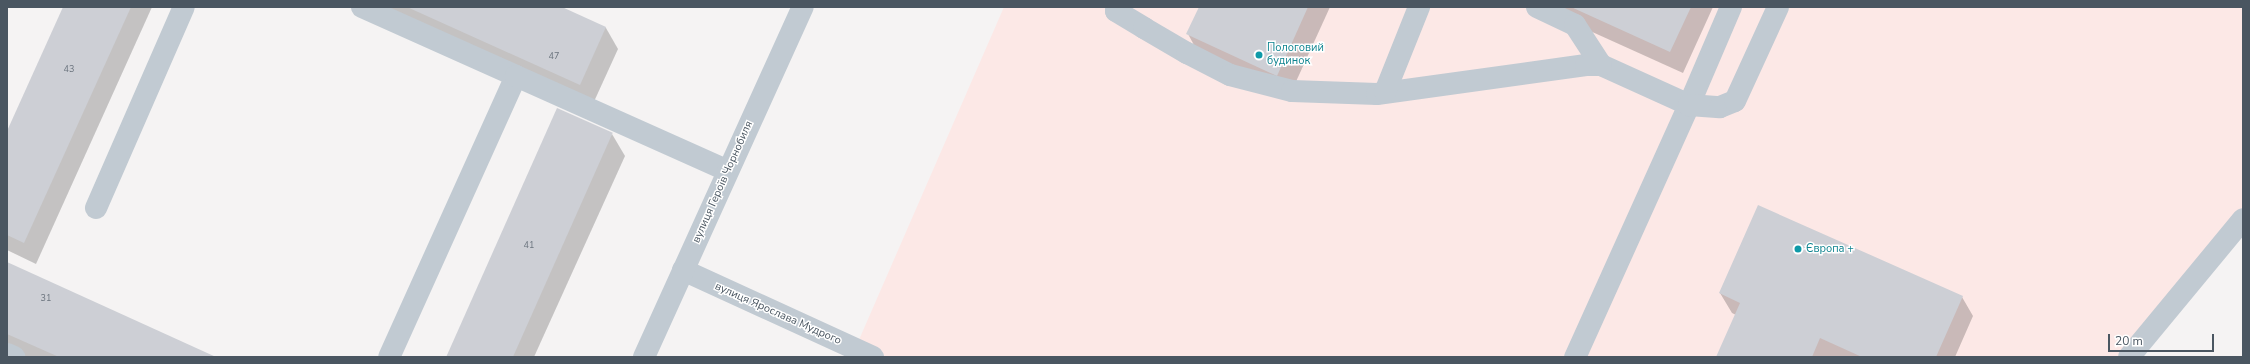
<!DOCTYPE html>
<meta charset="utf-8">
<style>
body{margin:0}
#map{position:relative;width:2250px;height:364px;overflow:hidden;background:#f5f3f3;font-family:"Nunito Sans",sans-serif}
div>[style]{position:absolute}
.medical>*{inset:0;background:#fce8e6}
.shadow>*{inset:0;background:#0003}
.building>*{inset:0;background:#cdcfd5;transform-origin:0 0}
.minor>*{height:22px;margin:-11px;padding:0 11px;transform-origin:11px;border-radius:11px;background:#c1cad2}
.dots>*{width:11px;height:11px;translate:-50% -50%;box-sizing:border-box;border:2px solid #fff;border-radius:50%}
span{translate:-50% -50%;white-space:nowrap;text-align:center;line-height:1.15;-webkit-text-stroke:3px #fff;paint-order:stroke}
.number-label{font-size:9px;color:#6b747e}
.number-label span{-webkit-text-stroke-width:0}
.culture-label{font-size:11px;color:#0d838f}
.left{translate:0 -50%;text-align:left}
.street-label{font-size:11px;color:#4a5661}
.frame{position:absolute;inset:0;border:8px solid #4a5661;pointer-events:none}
.scale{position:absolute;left:2108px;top:334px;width:106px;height:18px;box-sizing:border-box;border:2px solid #4a5661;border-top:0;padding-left:5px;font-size:12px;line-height:14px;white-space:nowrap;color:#4a5661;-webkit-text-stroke:3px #fff;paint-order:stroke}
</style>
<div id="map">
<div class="medical">
<i style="clip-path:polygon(1004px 7px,2243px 7px,2243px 219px,2129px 357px,873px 357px,855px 349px)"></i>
</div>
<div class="shadow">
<i style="clip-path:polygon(64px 7px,152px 7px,36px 264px,7px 250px,7px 134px)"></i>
<i style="clip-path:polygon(373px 7px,560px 7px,606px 28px,618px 49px,592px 106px)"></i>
<i style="clip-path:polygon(1200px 7px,1330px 7px,1289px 97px,1200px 56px,1188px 34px)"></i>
<i style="clip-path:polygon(1537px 7px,1713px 7px,1683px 73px)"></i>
<i style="clip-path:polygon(612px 134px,625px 156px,534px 357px,446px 357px)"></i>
<i style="clip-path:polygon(7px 263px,214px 357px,25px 357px,7px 349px)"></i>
<i style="clip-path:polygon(1720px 293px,1962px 297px,1973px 316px,1955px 357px,1717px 357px,1736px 315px,1732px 313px)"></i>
</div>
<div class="building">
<i style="clip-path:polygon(63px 7px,131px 7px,24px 243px,7px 235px,7px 131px)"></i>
<i style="clip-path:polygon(407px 7px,562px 7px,606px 27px,580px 85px)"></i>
<i style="clip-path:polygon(1199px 7px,1308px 7px,1277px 76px,1186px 34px)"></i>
<i style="clip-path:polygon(1571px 7px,1691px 7px,1670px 52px)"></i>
<i style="left:557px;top:108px;width:61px;height:273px;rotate:24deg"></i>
<i style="clip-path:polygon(1758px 205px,1963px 296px,1936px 357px,1862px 357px,1820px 338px,1812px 357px,1716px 357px,1740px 303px,1719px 293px)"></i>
<i style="clip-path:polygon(7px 262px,216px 357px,59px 357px,7px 334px)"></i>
</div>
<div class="minor">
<i style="left:362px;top:7px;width:169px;rotate:24.1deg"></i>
<i style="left:516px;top:76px;width:308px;rotate:114.3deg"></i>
<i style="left:1117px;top:7px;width:4px;rotate:104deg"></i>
<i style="left:1116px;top:11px;width:33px;rotate:31deg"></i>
<i style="left:1144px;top:28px;width:50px;rotate:30.2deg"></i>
<i style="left:1187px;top:53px;width:48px;rotate:27.1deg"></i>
<i style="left:1230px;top:75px;width:64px;rotate:14.5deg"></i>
<i style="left:1292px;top:91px;width:85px;rotate:2deg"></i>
<i style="left:1377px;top:94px;width:211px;rotate:-7.9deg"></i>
<i style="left:1586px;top:65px;width:15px"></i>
<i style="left:1601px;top:65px;width:97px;rotate:24.4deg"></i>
<i style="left:1689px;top:105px;width:277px;rotate:114.3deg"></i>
<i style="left:1537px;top:7px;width:42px;rotate:25.3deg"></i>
<i style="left:1575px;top:25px;width:48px;rotate:57deg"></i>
<i style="left:1731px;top:7px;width:107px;rotate:113.2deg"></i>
<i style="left:1689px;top:105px;width:31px;rotate:4deg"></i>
<i style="left:1720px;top:107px;width:16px;rotate:-22deg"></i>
<i style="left:1735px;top:101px;width:103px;rotate:-65.4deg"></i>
<i style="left:516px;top:76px;width:232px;rotate:24.1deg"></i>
<i style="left:1385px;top:92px;width:92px;rotate:-68.2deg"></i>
<i style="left:96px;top:208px;width:219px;rotate:-66.4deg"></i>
<i style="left:683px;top:270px;width:209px;rotate:24.6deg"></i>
<i style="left:7px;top:354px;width:8px;rotate:23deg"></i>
<i style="left:644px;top:357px;width:384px;rotate:-65.6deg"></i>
<i style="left:2129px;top:357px;width:179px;rotate:-50.4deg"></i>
</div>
<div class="dots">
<i style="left:1259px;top:55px;background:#0f9aa8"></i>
<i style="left:1798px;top:249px;background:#0f9aa8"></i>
</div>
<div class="number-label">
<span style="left:554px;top:56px">47</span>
<span style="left:69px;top:69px">43</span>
<span style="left:529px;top:245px">41</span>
<span style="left:46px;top:298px">31</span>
</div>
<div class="culture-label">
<span class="left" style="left:1267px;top:55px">Пологовий<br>будинок</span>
<span class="left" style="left:1806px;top:249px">Європа +</span>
</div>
<div class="street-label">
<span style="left:723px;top:182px;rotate:-66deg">вулиця Героїв Чорнобиля</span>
<span style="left:778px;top:314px;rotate:24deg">вулиця Ярослава Мудрого</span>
</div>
<div class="frame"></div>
<div class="scale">20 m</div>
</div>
